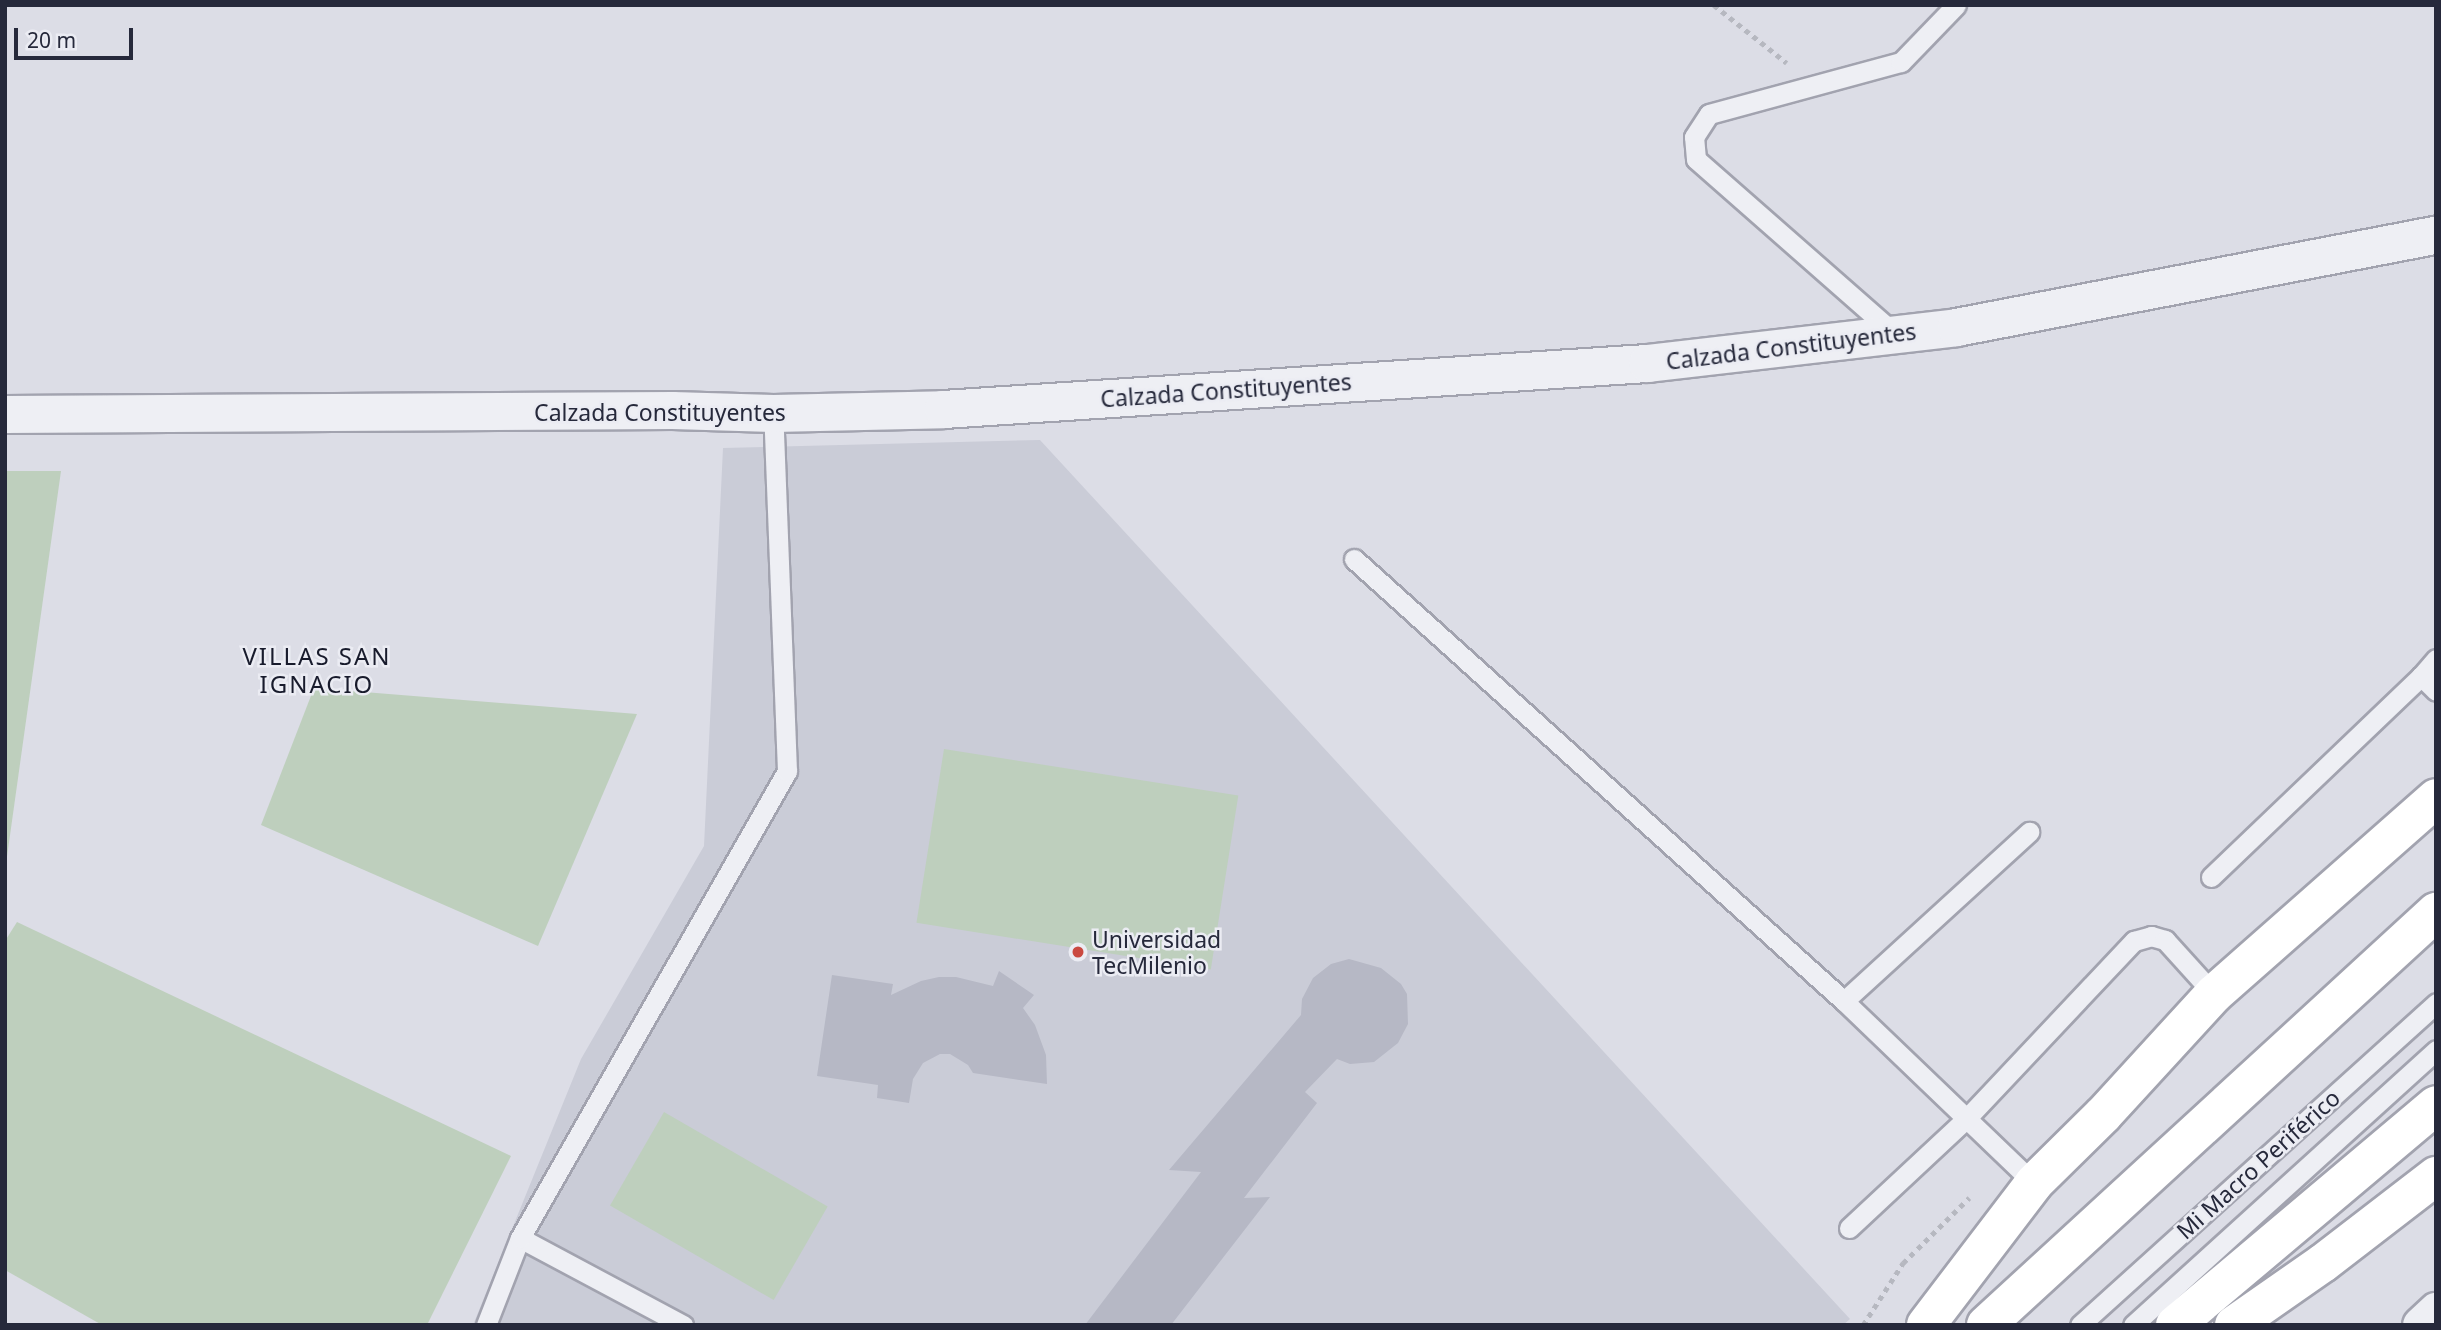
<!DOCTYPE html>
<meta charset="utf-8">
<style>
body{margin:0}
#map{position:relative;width:2441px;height:1330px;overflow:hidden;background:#dcdde6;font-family:"Noto Sans",sans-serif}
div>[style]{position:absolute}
.built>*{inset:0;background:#caccd7}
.green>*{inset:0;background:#becfbd;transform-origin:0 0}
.building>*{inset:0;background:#b6b8c5}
.path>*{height:4.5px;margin-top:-2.25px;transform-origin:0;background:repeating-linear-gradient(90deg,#b6b8c0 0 5px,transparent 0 10px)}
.roads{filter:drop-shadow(2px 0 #a2a3af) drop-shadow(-2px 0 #a2a3af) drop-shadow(0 2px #a2a3af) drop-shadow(0 -2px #a2a3af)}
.service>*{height:19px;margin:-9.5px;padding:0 9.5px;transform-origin:9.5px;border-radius:9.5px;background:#eeeff4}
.minor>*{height:37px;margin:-18.5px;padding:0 18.5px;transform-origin:18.5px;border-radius:18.5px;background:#eeeff4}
.secondary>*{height:38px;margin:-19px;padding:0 19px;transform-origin:19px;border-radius:19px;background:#fff}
.motorway>*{height:38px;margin:-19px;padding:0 19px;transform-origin:19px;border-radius:19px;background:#fff}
.dots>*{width:19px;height:19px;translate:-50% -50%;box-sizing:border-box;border:4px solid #ebecf3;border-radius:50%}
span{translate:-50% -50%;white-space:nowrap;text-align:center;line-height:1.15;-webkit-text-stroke:5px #ebecf3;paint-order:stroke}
.street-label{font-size:23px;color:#26293b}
.poi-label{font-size:23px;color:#26293b}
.left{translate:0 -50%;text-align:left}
.neighbourhood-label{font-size:24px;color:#181b2c;letter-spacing:2px}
.frame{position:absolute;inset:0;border:7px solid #26293b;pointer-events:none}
.scale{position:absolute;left:14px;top:28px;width:119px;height:32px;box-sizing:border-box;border:4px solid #26293b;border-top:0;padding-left:9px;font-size:21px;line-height:24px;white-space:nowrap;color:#26293b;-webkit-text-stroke:5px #ebecf3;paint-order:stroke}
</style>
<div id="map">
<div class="built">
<i style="clip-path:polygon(1040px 440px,1850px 1319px,1843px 1325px,473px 1325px,581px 1059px,704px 846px,723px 448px)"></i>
</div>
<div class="green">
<i style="clip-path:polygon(5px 471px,61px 471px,5px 871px)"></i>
<i style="clip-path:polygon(314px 688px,637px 714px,538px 946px,261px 825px)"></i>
<i style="left:944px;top:749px;width:298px;height:176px;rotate:9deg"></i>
<i style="clip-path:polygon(17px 922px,511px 1156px,427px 1325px,102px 1325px,5px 1270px,5px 941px)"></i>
<i style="left:664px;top:1112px;width:189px;height:108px;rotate:30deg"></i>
</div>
<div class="building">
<i style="clip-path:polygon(1349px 959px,1381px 968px,1401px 984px,1407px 994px,1408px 1024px,1398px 1043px,1374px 1062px,1350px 1064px,1337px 1059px,1305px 1092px,1317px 1103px,1244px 1198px,1270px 1197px,1171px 1325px,1085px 1325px,1201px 1172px,1169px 1170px,1301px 1015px,1302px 999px,1313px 978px,1331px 964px)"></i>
<i style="clip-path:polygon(999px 971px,1034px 995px,1023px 1008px,1035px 1025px,1046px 1055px,1047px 1084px,973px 1073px,968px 1065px,950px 1054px,940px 1054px,923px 1063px,913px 1079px,909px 1103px,877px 1098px,878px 1085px,817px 1076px,832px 975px,893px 984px,891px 995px,921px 981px,939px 977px,956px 977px,993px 986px)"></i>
</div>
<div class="path">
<i style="left:1714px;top:5px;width:93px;rotate:38.5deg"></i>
<i style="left:1863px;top:1325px;width:74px;rotate:-57.2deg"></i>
<i style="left:1903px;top:1263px;width:93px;rotate:-44.6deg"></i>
</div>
<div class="roads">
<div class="service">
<i style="left:1895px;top:334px;width:265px;rotate:-138.7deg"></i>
<i style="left:1696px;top:159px;width:22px;rotate:-95deg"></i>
<i style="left:1694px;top:137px;width:27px;rotate:-57deg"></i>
<i style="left:1709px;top:114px;width:199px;rotate:-15.2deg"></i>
<i style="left:1901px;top:62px;width:79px;rotate:-46deg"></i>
<i style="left:1354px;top:559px;width:660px;rotate:42.05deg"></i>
<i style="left:1844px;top:1001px;width:263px;rotate:43.8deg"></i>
<i style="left:2436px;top:659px;width:23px;rotate:131deg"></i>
<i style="left:2421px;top:676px;width:21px;rotate:45deg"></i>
<i style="left:2211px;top:877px;width:291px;rotate:-43.7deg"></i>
<i style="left:1844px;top:1001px;width:251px;rotate:-42.4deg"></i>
<i style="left:1849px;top:1228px;width:160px;rotate:-43deg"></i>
<i style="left:1966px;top:1119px;width:245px;rotate:-46.7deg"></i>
<i style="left:2134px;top:941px;width:18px;rotate:-16deg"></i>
<i style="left:2151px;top:936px;width:15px;rotate:16deg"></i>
<i style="left:2165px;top:940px;width:73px;rotate:47.8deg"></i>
<i style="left:520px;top:1238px;width:185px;rotate:28.1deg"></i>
<i style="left:486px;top:1325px;width:93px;rotate:-68.7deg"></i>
<i style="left:520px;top:1238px;width:538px;rotate:-60.24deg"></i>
<i style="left:787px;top:771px;width:358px;rotate:-92.2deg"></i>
<i style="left:2080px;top:1325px;width:480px;rotate:-42.1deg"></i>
<i style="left:2133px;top:1325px;width:409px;rotate:-42.2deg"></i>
</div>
<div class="minor">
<i style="left:5px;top:414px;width:667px;rotate:-0.34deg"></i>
<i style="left:672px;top:410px;width:101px;rotate:1.7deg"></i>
<i style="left:773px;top:413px;width:170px;rotate:-1.3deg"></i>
<i style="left:943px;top:409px;width:706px;rotate:-3.74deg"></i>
<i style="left:1647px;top:363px;width:311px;rotate:-6.6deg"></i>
<i style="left:1956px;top:327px;width:489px;rotate:-10.9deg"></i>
<i style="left:2421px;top:1325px;width:21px;rotate:-43deg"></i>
</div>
<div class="secondary">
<i style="left:1926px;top:1325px;width:178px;rotate:-52.7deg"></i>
<i style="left:2034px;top:1183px;width:97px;rotate:-44.6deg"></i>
<i style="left:2103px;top:1115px;width:164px;rotate:-47.5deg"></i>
<i style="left:2214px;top:994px;width:296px;rotate:-41.4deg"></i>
<i style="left:2234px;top:1325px;width:108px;rotate:-34.9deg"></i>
<i style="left:2323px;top:1263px;width:143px;rotate:-37.6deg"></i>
</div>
<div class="motorway">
<i style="left:1986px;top:1325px;width:611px;rotate:-42.55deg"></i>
<i style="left:2175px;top:1325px;width:341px;rotate:-40.1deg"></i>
</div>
</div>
<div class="dots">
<i style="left:1078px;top:952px;background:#ca4941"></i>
</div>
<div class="street-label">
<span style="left:1791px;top:346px;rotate:-7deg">Calzada Constituyentes</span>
<span style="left:1226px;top:390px;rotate:-4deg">Calzada Constituyentes</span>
<span style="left:660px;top:412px">Calzada Constituyentes</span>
<span style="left:2258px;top:1164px;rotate:-42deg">Mi Macro Periférico</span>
</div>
<div class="poi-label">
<span class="left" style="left:1092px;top:952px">Universidad<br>TecMilenio</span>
</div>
<div class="neighbourhood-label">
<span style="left:317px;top:670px">VILLAS SAN<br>IGNACIO</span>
</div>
<div class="frame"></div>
<div class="scale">20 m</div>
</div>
